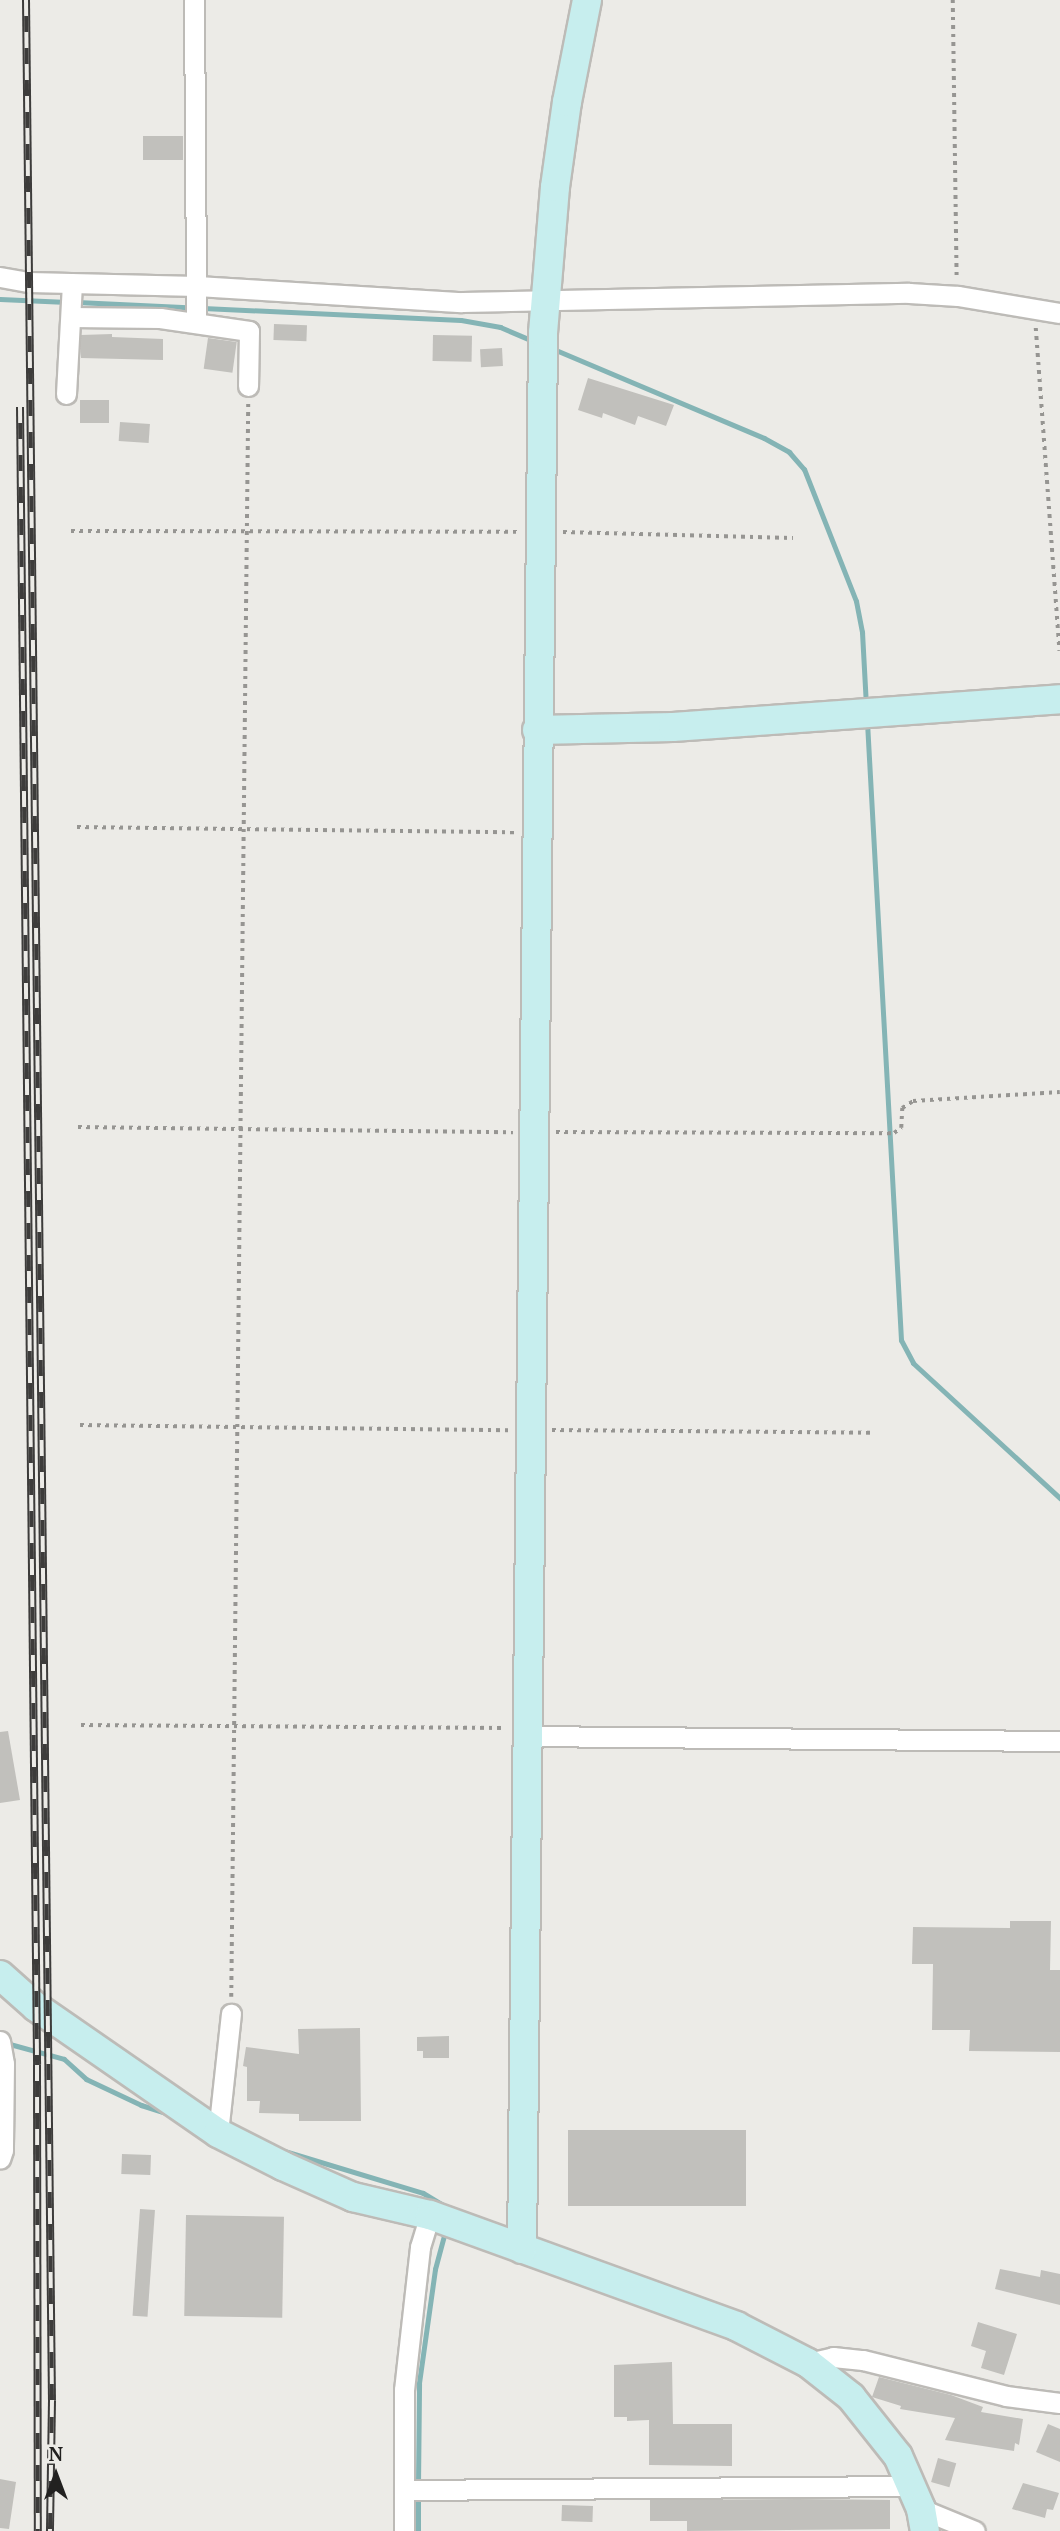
<!DOCTYPE html>
<style>
body{margin:0}
#map{position:relative;width:1060px;height:2531px;overflow:hidden;background:#ecebe7;font-family:"PT Serif",serif}
div>[style]{position:absolute}
.stream>*{height:5px;margin:-2.5px;padding:0 2.5px;transform-origin:2.5px;border-radius:2.5px;background:#84b4b5}
.building>*{inset:0;background:#c1c0bc;transform-origin:0 0}
.path>*{height:3.5px;margin-top:-1.75px;transform-origin:0;background:repeating-linear-gradient(90deg,#969592 0 3.5px,transparent 0 8.5px)}
.roads{filter:drop-shadow(2px 0 #bdbbb7) drop-shadow(-2px 0 #bdbbb7) drop-shadow(0 2px #bdbbb7) drop-shadow(0 -2px #bdbbb7)}
.street>*{height:19px;margin:-9.5px;padding:0 9.5px;transform-origin:9.5px;border-radius:9.5px;background:#fff}
.secondary>*{height:28px;margin:-14px;padding:0 14px;transform-origin:14px;border-radius:14px;background:#c7eeee}
.rail>*{height:8px;margin-top:-4px;transform-origin:0;background:repeating-linear-gradient(90deg,#ecebe7 0 16px,#3d3c3b 0 32px);box-sizing:border-box;border-block:2px solid #3d3c3b}
span{translate:-50% -50%;white-space:nowrap;text-align:center;line-height:1.15;-webkit-text-stroke:7px #ecebe7;paint-order:stroke}
.north{position:absolute;left:21px;top:2440px;width:70px;height:70px;-webkit-text-stroke:5px #ecebe7;paint-order:stroke;rotate:0deg;font-size:19px;font-weight:700;line-height:28px;text-align:center;color:#222120}
.north::after{content:'';display:block;margin:auto;width:24px;height:32px;background:#222120;clip-path:polygon(50% 0,100% 100%,50% 72%,0 100%)}
</style>
<div id="map">
<div class="stream">
<i style="left:0;top:299px;width:67px;rotate:2.6deg"></i>
<i style="left:77px;top:302px;width:384px;rotate:2.7deg"></i>
<i style="left:461px;top:320px;width:40px;rotate:10deg"></i>
<i style="left:500px;top:327px;width:38px;rotate:23deg"></i>
<i style="left:551px;top:348px;width:231px;rotate:22.9deg"></i>
<i style="left:764px;top:438px;width:29px;rotate:29deg"></i>
<i style="left:789px;top:452px;width:23px;rotate:49deg"></i>
<i style="left:804px;top:469px;width:142px;rotate:68.5deg"></i>
<i style="left:856px;top:601px;width:32px;rotate:79deg"></i>
<i style="left:862px;top:632px;width:73px;rotate:86.9deg"></i>
<i style="left:867px;top:722px;width:619px;rotate:86.85deg"></i>
<i style="left:901px;top:1340px;width:26px;rotate:62deg"></i>
<i style="left:913px;top:1363px;width:200px;rotate:42.6deg"></i>
<i style="left:6px;top:2043px;width:60px;rotate:15.4deg"></i>
<i style="left:64px;top:2059px;width:30px;rotate:42deg"></i>
<i style="left:86px;top:2079px;width:61px;rotate:25.3deg"></i>
<i style="left:141px;top:2105px;width:33px;rotate:18deg"></i>
<i style="left:281px;top:2150px;width:148px;rotate:16.8deg"></i>
<i style="left:423px;top:2193px;width:27px;rotate:31deg"></i>
<i style="left:418px;top:2485px;width:102px;rotate:-89.4deg"></i>
<i style="left:419px;top:2383px;width:115px;rotate:-82deg"></i>
<i style="left:435px;top:2269px;width:39px;rotate:-75deg"></i>
<i style="left:418px;top:2531px;width:37px;rotate:-90deg"></i>
</div>
<div class="building">
<i style="left:143px;top:136px;width:40px;height:24px"></i>
<i style="left:274px;top:324px;width:33px;height:16px;rotate:2deg"></i>
<i style="clip-path:polygon(112px 334px,112px 337px,163px 339px,163px 360px,81px 358px,81px 335px)"></i>
<i style="left:433px;top:335px;width:39px;height:26px;rotate:1deg"></i>
<i style="left:208px;top:338px;width:29px;height:31px;rotate:8deg"></i>
<i style="left:502px;top:348px;width:18px;height:22px;rotate:87deg"></i>
<i style="clip-path:polygon(588px 378px,674px 405px,666px 426px,638px 416px,635px 425px,603px 413px,602px 418px,578px 410px)"></i>
<i style="left:80px;top:400px;width:29px;height:23px"></i>
<i style="left:120px;top:422px;width:30px;height:19px;rotate:4deg"></i>
<i style="clip-path:polygon(8px 1731px,20px 1800px,0 1803px,0 1732px)"></i>
<i style="clip-path:polygon(1010px 1921px,1051px 1921px,1050px 1970px,1060px 1970px,1060px 2052px,969px 2051px,970px 2030px,932px 2030px,933px 1964px,912px 1964px,913px 1927px,1010px 1928px)"></i>
<i style="clip-path:polygon(360px 2028px,361px 2121px,299px 2121px,299px 2114px,259px 2113px,260px 2101px,247px 2101px,247px 2067px,243px 2066px,246px 2047px,299px 2054px,298px 2029px)"></i>
<i style="clip-path:polygon(449px 2036px,449px 2058px,423px 2058px,423px 2051px,417px 2051px,417px 2037px)"></i>
<i style="left:568px;top:2130px;width:178px;height:76px"></i>
<i style="left:122px;top:2154px;width:29px;height:20px;rotate:2deg"></i>
<i style="left:140px;top:2209px;width:15px;height:107px;rotate:4deg"></i>
<i style="left:186px;top:2215px;width:98px;height:101px;rotate:1deg"></i>
<i style="clip-path:polygon(1000px 2269px,1040px 2277px,1041px 2270px,1060px 2274px,1060px 2305px,995px 2289px)"></i>
<i style="clip-path:polygon(978px 2322px,1017px 2334px,1004px 2375px,981px 2368px,986px 2351px,971px 2346px)"></i>
<i style="clip-path:polygon(672px 2362px,673px 2424px,732px 2424px,732px 2466px,649px 2465px,649px 2420px,627px 2421px,627px 2417px,614px 2417px,614px 2365px)"></i>
<i style="clip-path:polygon(879px 2377px,951px 2395px,983px 2407px,981px 2412px,1023px 2419px,1019px 2445px,1015px 2443px,1014px 2451px,945px 2440px,955px 2418px,900px 2409px,901px 2406px,872px 2397px)"></i>
<i style="clip-path:polygon(1048px 2424px,1060px 2429px,1060px 2462px,1036px 2452px)"></i>
<i style="left:938px;top:2458px;width:19px;height:25px;rotate:16deg"></i>
<i style="clip-path:polygon(0 2479px,16px 2482px,9px 2529px,0 2528px)"></i>
<i style="clip-path:polygon(1023px 2483px,1059px 2493px,1053px 2510px,1047px 2509px,1045px 2518px,1012px 2509px)"></i>
<i style="clip-path:polygon(798px 2499px,890px 2500px,890px 2529px,687px 2531px,687px 2521px,650px 2521px,650px 2500px)"></i>
<i style="left:562px;top:2505px;width:31px;height:16px;rotate:2deg"></i>
</div>
<div class="path">
<i style="left:953px;top:0;width:280px;rotate:89.2deg"></i>
<i style="left:1036px;top:328px;width:324px;rotate:85.8deg"></i>
<i style="left:71px;top:531px;width:449px;rotate:0.1deg"></i>
<i style="left:563px;top:532px;width:230px;rotate:1.5deg"></i>
<i style="left:77px;top:827px;width:439px;rotate:0.7deg"></i>
<i style="left:78px;top:1127px;width:435px;rotate:0.7deg"></i>
<i style="left:556px;top:1132px;width:338px;rotate:0.2deg"></i>
<i style="left:894px;top:1133px;width:9px;rotate:-36deg"></i>
<i style="left:901px;top:1128px;width:20px;rotate:-87deg"></i>
<i style="left:902px;top:1108px;width:13px;rotate:-32deg"></i>
<i style="left:913px;top:1101px;width:147px;rotate:-3.5deg"></i>
<i style="left:80px;top:1425px;width:429px;rotate:0.7deg"></i>
<i style="left:552px;top:1430px;width:322px;rotate:0.5deg"></i>
<i style="left:81px;top:1725px;width:425px;rotate:0.4deg"></i>
<i style="left:231px;top:1997px;width:1595px;rotate:-89.39deg"></i>
</div>
<div class="roads">
<div class="street">
<i style="left:194px;top:0;width:322px;rotate:89.6deg"></i>
<i style="left:0;top:277px;width:29px;rotate:10deg"></i>
<i style="left:29px;top:282px;width:168px;rotate:1.4deg"></i>
<i style="left:197px;top:286px;width:265px;rotate:3.5deg"></i>
<i style="left:462px;top:302px;width:447px;rotate:-1.2deg"></i>
<i style="left:909px;top:293px;width:49px;rotate:3.5deg"></i>
<i style="left:958px;top:296px;width:103px;rotate:9.5deg"></i>
<i style="left:71px;top:317px;width:89px;rotate:0.6deg"></i>
<i style="left:160px;top:318px;width:90px;rotate:8.3deg"></i>
<i style="left:249px;top:331px;width:55px;rotate:91deg"></i>
<i style="left:66px;top:394px;width:111px;rotate:-86.9deg"></i>
<i style="left:525px;top:1736px;width:535px;rotate:0.54deg"></i>
<i style="left:0;top:2041px;width:23px;rotate:80deg"></i>
<i style="left:4px;top:2064px;width:86px;rotate:90.7deg"></i>
<i style="left:3px;top:2150px;width:9px;rotate:108deg"></i>
<i style="left:218px;top:2133px;width:120px;rotate:-83.8deg"></i>
<i style="left:808px;top:2363px;width:26px;rotate:-13deg"></i>
<i style="left:833px;top:2357px;width:30px;rotate:6deg"></i>
<i style="left:863px;top:2360px;width:147px;rotate:14.1deg"></i>
<i style="left:1006px;top:2396px;width:54px;rotate:7.4deg"></i>
<i style="left:404px;top:2490px;width:507px;rotate:-0.45deg"></i>
<i style="left:921px;top:2509px;width:58px;rotate:22.2deg"></i>
<i style="left:404px;top:2531px;width:141px;rotate:-90deg"></i>
<i style="left:404px;top:2390px;width:144px;rotate:-83.6deg"></i>
<i style="left:420px;top:2247px;width:34px;rotate:-73deg"></i>
</div>
<div class="secondary">
<i style="left:537px;top:730px;width:136px;rotate:-1.3deg"></i>
<i style="left:673px;top:727px;width:388px;rotate:-4.1deg"></i>
<i style="left:0;top:1975px;width:48px;rotate:41.6deg"></i>
<i style="left:36px;top:2007px;width:221px;rotate:34.7deg"></i>
<i style="left:218px;top:2133px;width:73px;rotate:26.9deg"></i>
<i style="left:283px;top:2166px;width:77px;rotate:23.9deg"></i>
<i style="left:353px;top:2197px;width:79px;rotate:13.2deg"></i>
<i style="left:430px;top:2215px;width:326px;rotate:19.9deg"></i>
<i style="left:736px;top:2326px;width:81px;rotate:27.2deg"></i>
<i style="left:808px;top:2363px;width:55px;rotate:38.3deg"></i>
<i style="left:851px;top:2397px;width:75px;rotate:51.5deg"></i>
<i style="left:898px;top:2456px;width:58px;rotate:66.5deg"></i>
<i style="left:921px;top:2509px;width:22px;rotate:80deg"></i>
<i style="left:522px;top:2249px;width:1916px;rotate:-89.37deg"></i>
<i style="left:543px;top:333px;width:146px;rotate:-85.3deg"></i>
<i style="left:555px;top:187px;width:86px;rotate:-82deg"></i>
<i style="left:567px;top:102px;width:104px;rotate:-78.9deg"></i>
</div>
</div>
<div class="rail">
<i style="left:26px;top:0;width:2401px;rotate:89.38deg"></i>
<i style="left:52px;top:2401px;width:130px;rotate:90.9deg"></i>
<i style="left:20px;top:407px;width:1658px;rotate:89.41deg"></i>
<i style="left:37px;top:2065px;width:466px;rotate:89.9deg"></i>
</div>
<div class="north">N</div>
</div>
